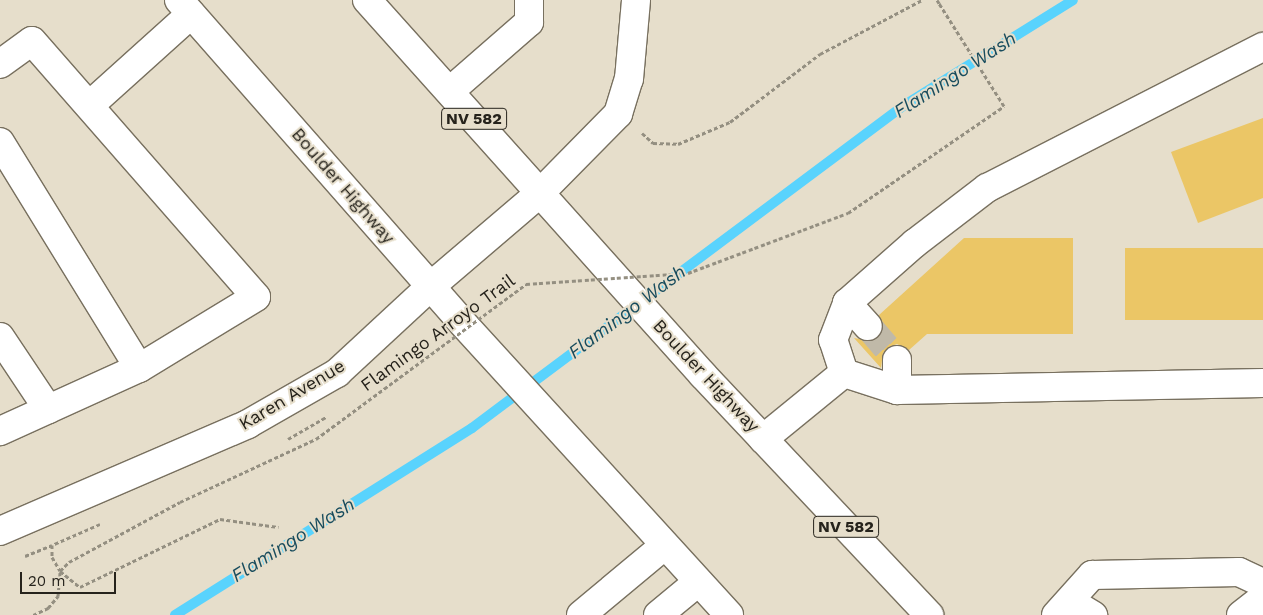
<!DOCTYPE html>
<style>
body{margin:0}
#map{position:relative;width:1263px;height:615px;overflow:hidden;background:#e6decb;font-family:"Work Sans",sans-serif}
div>[style]{position:absolute}
.stream>*{height:10px;margin:-5px;padding:0 5px;transform-origin:5px;border-radius:5px;background:#59d3fd}
.building>*{inset:0;background:#ebc666;transform-origin:0 0}
.minor-tunnel>*{height:28px;margin-top:-14px;transform-origin:0;background:repeating-linear-gradient(90deg,#c0b9a8 0 28px,transparent 0 42px)}
.path>*{height:3px;margin-top:-1.5px;transform-origin:0;background:repeating-linear-gradient(90deg,#948f81 0 4px,transparent 0 6.5px)}
.roads{filter:drop-shadow(1px 0 #78705f) drop-shadow(-1px 0 #78705f) drop-shadow(0 1px #78705f) drop-shadow(0 -1px #78705f)}
.minor>*{height:28px;margin:-14px;padding:0 14px;transform-origin:14px;border-radius:14px;background:#fff}
.major>*{height:28px;margin:-14px;padding:0 14px;transform-origin:14px;border-radius:14px;background:#fff}
.path-bridge>*{height:3px;margin-top:-1.5px;transform-origin:0;background:repeating-linear-gradient(90deg,#948f81 0 4px,transparent 0 6.5px)}
span{translate:-50% -50%;white-space:nowrap;text-align:center;line-height:1.15;-webkit-text-stroke:4px #e6decb;paint-order:stroke}
.shield-label span{padding:1px 4px;background:#e6decb;border:1px solid;border-radius:4px;-webkit-text-stroke-width:0}
.shield-label{font-size:16px;color:#26231c;font-weight:700}
.street-label{font-size:18px;color:#26231c}
.water-label{font-size:19px;color:#184c5d;font-style:italic}
.scale{position:absolute;left:20px;top:572px;width:96px;height:22px;box-sizing:border-box;border:2px solid #26231c;border-top:0;padding-left:6px;font-size:15px;line-height:18px;white-space:nowrap;color:#26231c;-webkit-text-stroke:4px #e6decb;paint-order:stroke}
</style>
<div id="map">
<div class="stream">
<i style="left:175px;top:615px;width:351px;rotate:-32.2deg"></i>
<i style="left:472px;top:428px;width:538px;rotate:-36.76deg"></i>
<i style="left:903px;top:106px;width:200px;rotate:-31.9deg"></i>
</div>
<div class="building">
<i style="clip-path:polygon(1263px 118px,1263px 198px,1198px 223px,1171px 152px)"></i>
<i style="clip-path:polygon(964px 238px,1073px 238px,1073px 334px,927px 334px,909px 350px,897px 344px,889px 347px,883px 353px,881px 368px,854px 338px,871px 341px,878px 338px,883px 330px,879px 315px)"></i>
<i style="left:1263px;top:248px;width:72px;height:138px;rotate:90deg"></i>
</div>
<div class="minor-tunnel">
<i style="left:868px;top:326px;width:45px;rotate:49.5deg"></i>
</div>
<div class="path">
<i style="left:937px;top:0;width:4px;rotate:56deg"></i>
<i style="left:642px;top:133px;width:15px;rotate:42deg"></i>
<i style="left:653px;top:143px;width:25px;rotate:2deg"></i>
<i style="left:678px;top:144px;width:56px;rotate:-22.9deg"></i>
<i style="left:730px;top:122px;width:113px;rotate:-37.1deg"></i>
<i style="left:820px;top:54px;width:115px;rotate:-27.9deg"></i>
<i style="left:407px;top:353px;width:15px;rotate:-37deg"></i>
<i style="left:288px;top:439px;width:44px;rotate:-30.1deg"></i>
<i style="left:100px;top:524px;width:52px;rotate:156.4deg"></i>
<i style="left:52px;top:545px;width:12px;rotate:90deg"></i>
<i style="left:52px;top:557px;width:16px;rotate:60deg"></i>
<i style="left:60px;top:571px;width:26px;rotate:39deg"></i>
<i style="left:80px;top:587px;width:156px;rotate:-25.9deg"></i>
<i style="left:220px;top:519px;width:59px;rotate:7.9deg"></i>
<i style="left:25px;top:556px;width:29px;rotate:-22deg"></i>
<i style="left:33px;top:615px;width:17px;rotate:-25deg"></i>
<i style="left:48px;top:608px;width:16px;rotate:-50deg"></i>
<i style="left:58px;top:596px;width:25px;rotate:-85deg"></i>
<i style="left:60px;top:571px;width:13px;rotate:-45deg"></i>
</div>
<div class="roads">
<div class="minor">
<i style="left:0;top:64px;width:39px;rotate:-36deg"></i>
<i style="left:32px;top:41px;width:340px;rotate:48.8deg"></i>
<i style="left:256px;top:297px;width:137px;rotate:148.7deg"></i>
<i style="left:139px;top:368px;width:153px;rotate:155.6deg"></i>
<i style="left:450px;top:91px;width:105px;rotate:-41.1deg"></i>
<i style="left:529px;top:22px;width:22px;rotate:-90deg"></i>
<i style="left:90px;top:105px;width:136px;rotate:-42deg"></i>
<i style="left:0;top:142px;width:265px;rotate:58.4deg"></i>
<i style="left:847px;top:303px;width:31px;rotate:48deg"></i>
<i style="left:0;top:337px;width:87px;rotate:56.3deg"></i>
<i style="left:844px;top:373px;width:35px;rotate:-108deg"></i>
<i style="left:833px;top:340px;width:40px;rotate:-69deg"></i>
<i style="left:847px;top:303px;width:91px;rotate:-41.4deg"></i>
<i style="left:915px;top:243px;width:91px;rotate:-37.4deg"></i>
<i style="left:987px;top:188px;width:310px;rotate:-27.1deg"></i>
<i style="left:844px;top:373px;width:56px;rotate:17.8deg"></i>
<i style="left:897px;top:390px;width:366px;rotate:-1.1deg"></i>
<i style="left:897px;top:390px;width:30px;rotate:-90deg"></i>
<i style="left:763px;top:439px;width:104px;rotate:-39.2deg"></i>
<i style="left:0;top:531px;width:270px;rotate:-23.3deg"></i>
<i style="left:248px;top:424px;width:103px;rotate:-29.8deg"></i>
<i style="left:337px;top:373px;width:128px;rotate:-42.8deg"></i>
<i style="left:431px;top:286px;width:145px;rotate:-40.5deg"></i>
<i style="left:541px;top:192px;width:110px;rotate:-45.4deg"></i>
<i style="left:618px;top:114px;width:37px;rotate:-73deg"></i>
<i style="left:629px;top:79px;width:79px;rotate:-84.9deg"></i>
<i style="left:1071px;top:602px;width:26px;rotate:31deg"></i>
<i style="left:581px;top:615px;width:109px;rotate:-39.8deg"></i>
<i style="left:658px;top:615px;width:52px;rotate:-39.5deg"></i>
<i style="left:1056px;top:615px;width:54px;rotate:-48deg"></i>
<i style="left:1092px;top:575px;width:147px;rotate:-1.2deg"></i>
<i style="left:1239px;top:572px;width:26px;rotate:25deg"></i>
<i style="left:1241px;top:615px;width:28px;rotate:-38deg"></i>
</div>
<div class="major">
<i style="left:179px;top:0;width:423px;rotate:48.7deg"></i>
<i style="left:458px;top:318px;width:402px;rotate:47.6deg"></i>
<i style="left:367px;top:0;width:504px;rotate:48.14deg"></i>
<i style="left:703px;top:375px;width:330px;rotate:46.7deg"></i>
</div>
</div>
<div class="path-bridge">
<i style="left:69px;top:562px;width:126px;rotate:-28.4deg"></i>
<i style="left:180px;top:502px;width:150px;rotate:-24.9deg"></i>
<i style="left:316px;top:439px;width:261px;rotate:-36.4deg"></i>
<i style="left:526px;top:284px;width:162px;rotate:-3.9deg"></i>
<i style="left:688px;top:273px;width:171px;rotate:-20.6deg"></i>
<i style="left:848px;top:213px;width:189px;rotate:-34.4deg"></i>
<i style="left:1004px;top:106px;width:122px;rotate:-122.3deg"></i>
</div>
<div class="shield-label">
<span style="left:474px;top:119px">NV 582</span>
<span style="left:846px;top:527px">NV 582</span>
</div>
<div class="street-label">
<span style="left:343px;top:186px;rotate:49deg">Boulder Highway</span>
<span style="left:438px;top:333px;rotate:-36deg">Flamingo Arroyo Trail</span>
<span style="left:706px;top:376px;rotate:47deg">Boulder Highway</span>
<span style="left:292px;top:395px;rotate:-31deg">Karen Avenue</span>
</div>
<div class="water-label">
<span style="left:955px;top:75px;rotate:-33deg">Flamingo Wash</span>
<span style="left:627px;top:312px;rotate:-37deg">Flamingo Wash</span>
<span style="left:293px;top:540px;rotate:-32deg">Flamingo Wash</span>
</div>
<div class="scale">20 m</div>
</div>
